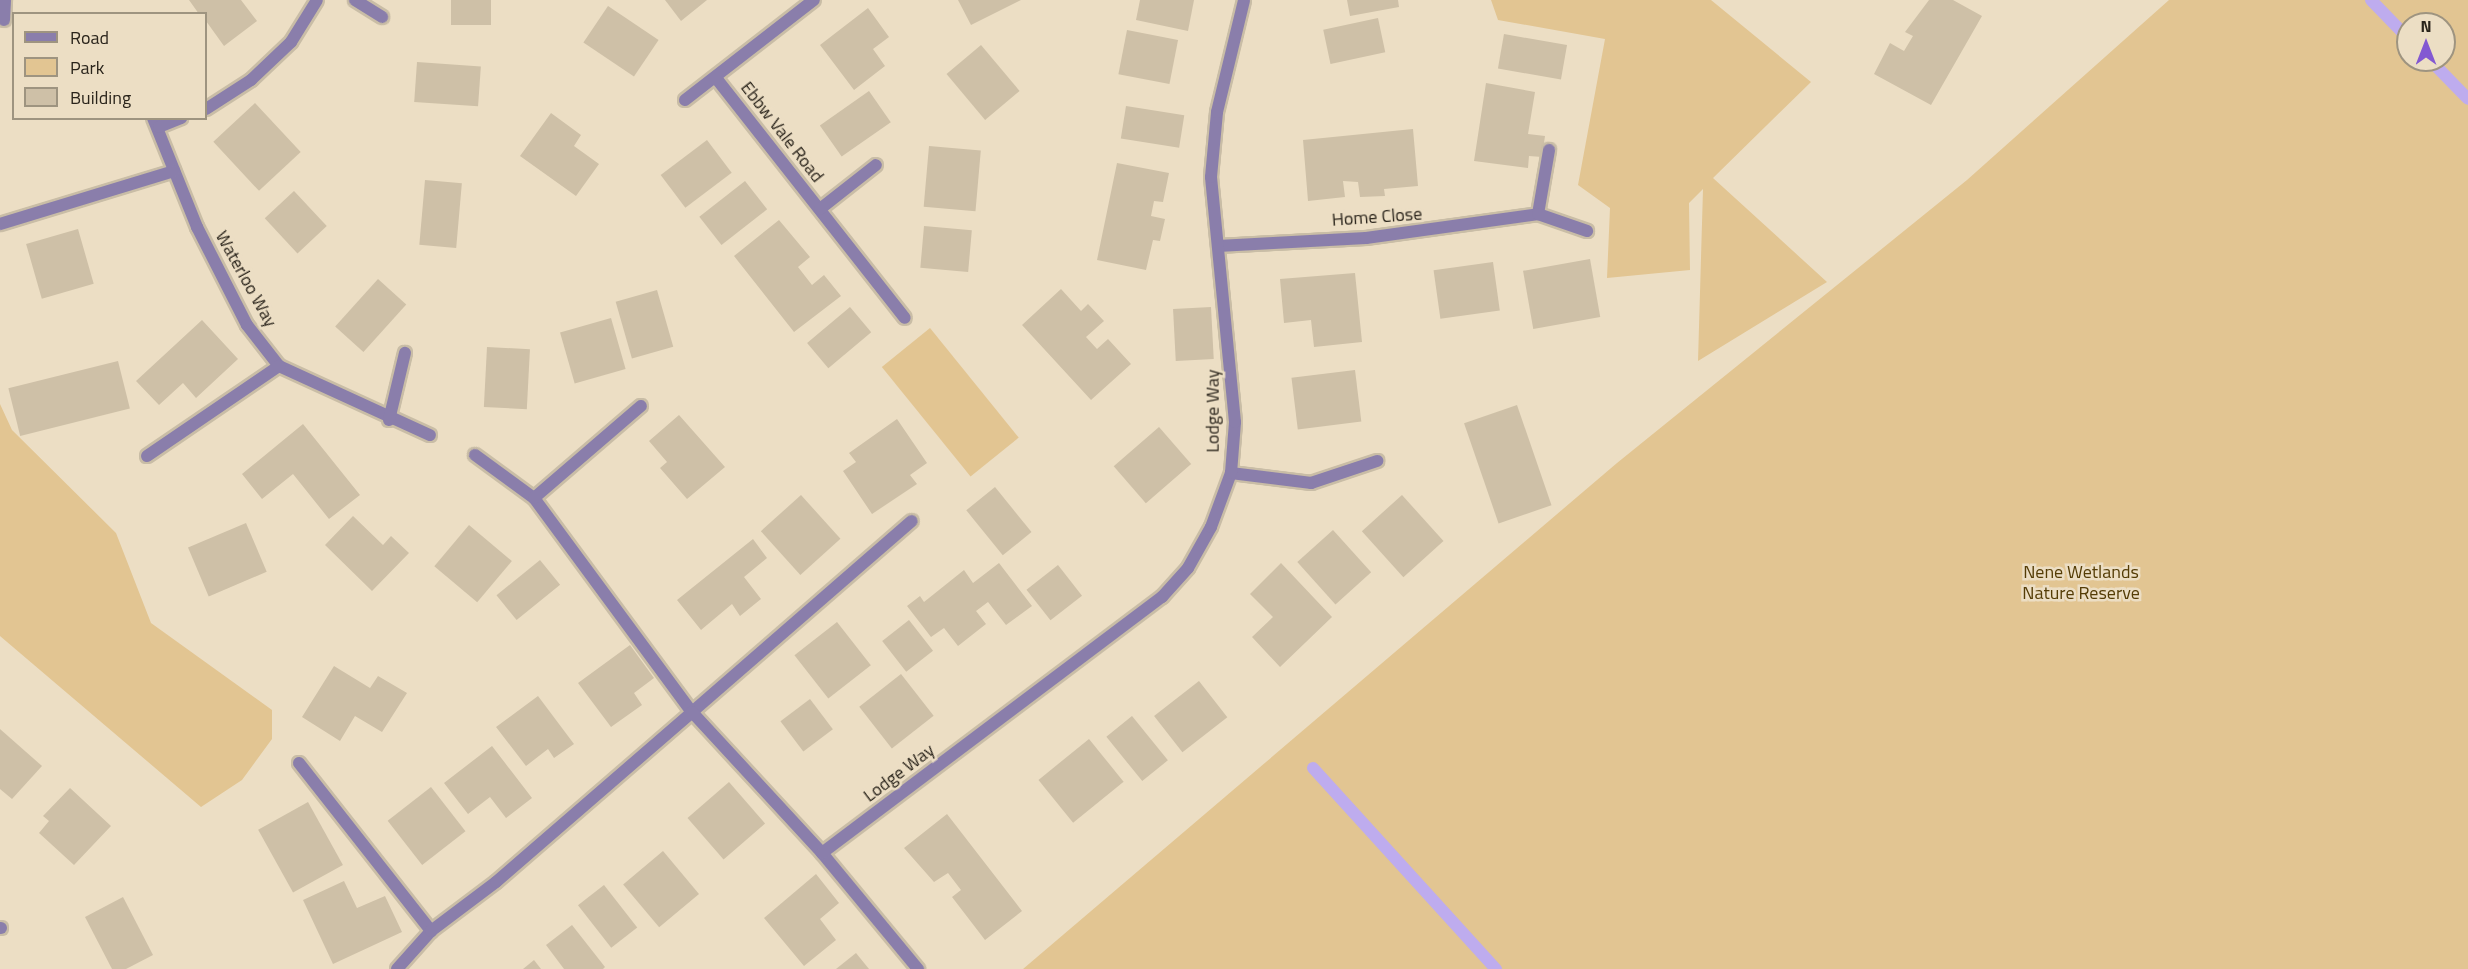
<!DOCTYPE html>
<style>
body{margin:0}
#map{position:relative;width:2468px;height:969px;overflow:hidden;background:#ecdec4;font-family:"Titillium Web",sans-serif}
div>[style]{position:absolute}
.green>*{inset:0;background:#e2c592;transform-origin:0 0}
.stream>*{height:12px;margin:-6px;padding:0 6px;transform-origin:6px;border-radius:6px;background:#beacee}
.building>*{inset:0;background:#cec0a7;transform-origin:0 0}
.roads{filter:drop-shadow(2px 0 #c9bda6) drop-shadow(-2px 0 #c9bda6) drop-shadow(0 2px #c9bda6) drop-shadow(0 -2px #c9bda6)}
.service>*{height:12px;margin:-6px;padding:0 6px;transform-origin:6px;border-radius:6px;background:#8a7eab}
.minor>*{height:12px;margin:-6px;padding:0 6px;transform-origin:6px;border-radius:6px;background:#8a7eab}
span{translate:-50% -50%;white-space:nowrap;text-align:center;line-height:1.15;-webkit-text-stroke:5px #ecdec4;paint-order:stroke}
.street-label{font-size:18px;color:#2a241b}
.park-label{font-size:18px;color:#543c05}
.legend{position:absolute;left:12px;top:12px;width:195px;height:108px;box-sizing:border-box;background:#ecdec4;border:2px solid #9e9480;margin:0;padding:8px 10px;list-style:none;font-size:18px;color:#2a241b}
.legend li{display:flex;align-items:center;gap:12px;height:30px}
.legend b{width:30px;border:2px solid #9e9480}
.north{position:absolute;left:2396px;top:12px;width:60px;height:60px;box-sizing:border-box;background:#ecdec4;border:2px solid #9e9480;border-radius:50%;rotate:0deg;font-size:16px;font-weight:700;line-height:24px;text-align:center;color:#2a241b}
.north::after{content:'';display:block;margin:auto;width:21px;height:27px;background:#8358d2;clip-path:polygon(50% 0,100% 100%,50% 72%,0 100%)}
</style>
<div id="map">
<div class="green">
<i style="clip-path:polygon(1491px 0,1711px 0,1811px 82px,1713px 178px,1827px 282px,1698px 361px,1703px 189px,1689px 203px,1690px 270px,1607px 278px,1610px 208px,1578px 185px,1605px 39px,1498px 20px)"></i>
<i style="clip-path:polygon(evenodd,2169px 0,2468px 0,2468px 969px,1023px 969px,1617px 463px,1967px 180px,2169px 0,2408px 24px,2444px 24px,2444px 60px,2408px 60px,2408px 24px)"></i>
<i style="left:930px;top:328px;width:141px;height:62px;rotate:51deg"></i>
<i style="clip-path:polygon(0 404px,12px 430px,116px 533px,151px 623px,272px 710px,272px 739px,242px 780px,201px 807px,0 636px)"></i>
</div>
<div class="stream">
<i style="left:2371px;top:0;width:53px;rotate:45.8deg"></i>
<i style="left:2430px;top:60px;width:54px;rotate:45.7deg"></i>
<i style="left:1313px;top:768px;width:272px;rotate:47.7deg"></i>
</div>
<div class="building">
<i style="clip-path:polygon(189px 0,241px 0,257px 21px,224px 46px,206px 21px,206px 14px,199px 14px)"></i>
<i style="left:451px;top:0;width:40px;height:25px"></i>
<i style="clip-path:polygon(665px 0,707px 0,681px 21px)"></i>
<i style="clip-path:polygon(958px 0,1021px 0,971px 25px)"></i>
<i style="clip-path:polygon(1140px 0,1194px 0,1188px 31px,1136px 20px)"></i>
<i style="clip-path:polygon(1347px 0,1398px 0,1399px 7px,1350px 16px)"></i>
<i style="clip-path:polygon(1929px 0,1953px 0,1982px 16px,1931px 105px,1874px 74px,1890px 43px,1904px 51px,1913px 36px,1905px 32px)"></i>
<i style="left:608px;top:6px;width:61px;height:44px;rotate:34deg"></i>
<i style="clip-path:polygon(868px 8px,889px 37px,873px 49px,885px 66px,854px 90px,820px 45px)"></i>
<i style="left:1378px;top:18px;width:35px;height:56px;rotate:78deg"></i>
<i style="left:1127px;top:30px;width:52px;height:45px;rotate:11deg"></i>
<i style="left:1504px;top:34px;width:64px;height:35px;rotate:10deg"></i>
<i style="left:981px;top:45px;width:60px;height:45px;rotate:50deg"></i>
<i style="left:417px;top:62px;width:64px;height:40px;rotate:4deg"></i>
<i style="clip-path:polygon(1486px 83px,1535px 92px,1528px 134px,1545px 136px,1542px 157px,1529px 156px,1528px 168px,1474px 161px)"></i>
<i style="left:869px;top:91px;width:38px;height:60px;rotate:55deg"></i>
<i style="left:255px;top:103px;width:67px;height:57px;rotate:47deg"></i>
<i style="left:1126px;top:106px;width:59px;height:33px;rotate:9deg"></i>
<i style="clip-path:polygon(551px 113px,581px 135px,574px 146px,599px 164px,576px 196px,520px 156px)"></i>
<i style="clip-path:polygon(1413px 129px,1418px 186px,1384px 189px,1385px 196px,1360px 197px,1358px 182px,1343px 181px,1345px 197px,1308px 201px,1303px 140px)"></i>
<i style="left:707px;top:140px;width:41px;height:58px;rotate:53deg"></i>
<i style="left:929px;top:146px;width:52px;height:61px;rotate:5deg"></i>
<i style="clip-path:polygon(1117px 163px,1169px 173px,1163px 202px,1154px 201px,1151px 216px,1165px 219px,1160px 241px,1153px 240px,1146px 270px,1097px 260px)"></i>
<i style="left:425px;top:180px;width:37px;height:65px;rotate:5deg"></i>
<i style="left:745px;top:181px;width:36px;height:58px;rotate:52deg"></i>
<i style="left:294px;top:191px;width:48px;height:40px;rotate:47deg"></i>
<i style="clip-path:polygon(779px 220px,810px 257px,798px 267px,812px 285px,824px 275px,841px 296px,794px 332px,734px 256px)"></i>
<i style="left:924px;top:226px;width:48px;height:42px;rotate:5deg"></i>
<i style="left:78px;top:229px;width:57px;height:54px;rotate:74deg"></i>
<i style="left:1590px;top:259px;width:59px;height:68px;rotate:80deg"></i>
<i style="left:1493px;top:262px;width:49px;height:60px;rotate:82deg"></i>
<i style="clip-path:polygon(1355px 273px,1362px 342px,1314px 347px,1311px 320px,1284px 323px,1280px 279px)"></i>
<i style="left:378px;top:279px;width:38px;height:64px;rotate:42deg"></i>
<i style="clip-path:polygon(1061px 289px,1081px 311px,1088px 304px,1104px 321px,1086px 337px,1097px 349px,1108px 339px,1131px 364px,1091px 400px,1022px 325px)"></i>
<i style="left:657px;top:290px;width:59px;height:43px;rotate:74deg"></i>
<i style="left:850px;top:307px;width:33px;height:56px;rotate:50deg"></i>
<i style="left:1211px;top:307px;width:52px;height:38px;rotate:87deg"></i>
<i style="left:611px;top:318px;width:53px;height:53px;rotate:74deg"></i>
<i style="clip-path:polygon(202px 320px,238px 359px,196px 398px,183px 383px,159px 405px,136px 381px)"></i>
<i style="left:487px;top:347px;width:43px;height:60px;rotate:3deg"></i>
<i style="left:118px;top:361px;width:49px;height:113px;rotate:76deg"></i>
<i style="left:1355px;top:370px;width:52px;height:64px;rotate:83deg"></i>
<i style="left:1517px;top:405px;width:106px;height:56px;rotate:71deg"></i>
<i style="clip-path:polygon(679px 415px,725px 467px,687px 499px,660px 468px,667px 462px,649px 441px)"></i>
<i style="clip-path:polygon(897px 419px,927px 463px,910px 475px,917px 484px,872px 514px,843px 471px,856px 462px,849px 453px)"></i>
<i style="clip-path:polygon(303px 424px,360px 495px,329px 519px,293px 474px,262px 499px,242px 474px)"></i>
<i style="left:1159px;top:427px;width:49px;height:60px;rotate:49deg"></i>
<i style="left:995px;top:487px;width:58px;height:37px;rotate:51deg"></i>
<i style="left:801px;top:495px;width:59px;height:54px;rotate:48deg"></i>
<i style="left:1402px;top:495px;width:62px;height:54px;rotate:48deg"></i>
<i style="clip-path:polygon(353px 516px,383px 545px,391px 536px,409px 553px,372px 591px,325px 545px)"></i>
<i style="left:246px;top:523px;width:53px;height:63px;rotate:67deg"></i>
<i style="left:469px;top:525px;width:56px;height:54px;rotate:40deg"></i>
<i style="left:1333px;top:530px;width:57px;height:48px;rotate:48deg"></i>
<i style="clip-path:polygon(753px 539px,767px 558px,744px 577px,761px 599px,740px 616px,732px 604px,701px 630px,677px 600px)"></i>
<i style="left:540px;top:560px;width:32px;height:56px;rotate:51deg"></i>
<i style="clip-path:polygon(999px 563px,1032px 606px,1006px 625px,988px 602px,976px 611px,986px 624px,958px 646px,944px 628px,931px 637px,907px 606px,920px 596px,924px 602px,964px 570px,973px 583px)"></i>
<i style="clip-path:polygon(1281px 563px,1332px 617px,1280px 667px,1252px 637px,1273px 617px,1250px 594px)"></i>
<i style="left:1058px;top:565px;width:39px;height:40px;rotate:52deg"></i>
<i style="left:909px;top:620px;width:39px;height:34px;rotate:52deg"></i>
<i style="left:837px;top:622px;width:55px;height:54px;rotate:52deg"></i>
<i style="clip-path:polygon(630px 645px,654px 678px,634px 693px,642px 705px,611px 727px,578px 683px)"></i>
<i style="clip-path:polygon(334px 666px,370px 688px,378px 676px,407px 693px,382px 732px,355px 716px,340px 741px,302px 717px)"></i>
<i style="left:901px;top:674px;width:53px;height:53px;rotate:52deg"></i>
<i style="left:1199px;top:681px;width:46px;height:57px;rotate:52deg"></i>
<i style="clip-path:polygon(538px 696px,574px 744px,554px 758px,548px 749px,526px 766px,496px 727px)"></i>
<i style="left:810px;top:699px;width:38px;height:37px;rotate:53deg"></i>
<i style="left:1132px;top:716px;width:57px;height:33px;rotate:51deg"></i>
<i style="clip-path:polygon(0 729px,42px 766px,12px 799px,0 789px)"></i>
<i style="left:1089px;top:739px;width:55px;height:65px;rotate:51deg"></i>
<i style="clip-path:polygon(492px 746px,532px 798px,506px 818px,490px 797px,468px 814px,444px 783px)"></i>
<i style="left:729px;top:782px;width:55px;height:55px;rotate:49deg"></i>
<i style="left:431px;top:787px;width:56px;height:55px;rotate:52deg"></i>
<i style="clip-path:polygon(70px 788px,111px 826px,74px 865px,39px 833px,49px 821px,43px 816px)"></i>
<i style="left:308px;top:802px;width:72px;height:57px;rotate:61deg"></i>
<i style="clip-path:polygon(947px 814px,1022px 911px,985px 940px,952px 897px,961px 890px,948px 873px,934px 882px,904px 848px)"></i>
<i style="left:663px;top:851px;width:56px;height:52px;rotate:50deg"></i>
<i style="clip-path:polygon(816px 874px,839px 903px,820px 919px,836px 940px,804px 966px,764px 918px)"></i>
<i style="clip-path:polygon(344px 881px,357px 908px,385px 896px,402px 932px,333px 964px,303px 900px)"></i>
<i style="left:604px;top:885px;width:54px;height:33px;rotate:52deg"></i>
<i style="clip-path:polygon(123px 897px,153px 955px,126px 969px,112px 969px,85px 917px)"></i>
<i style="clip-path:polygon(572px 925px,605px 967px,603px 969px,564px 969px,546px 945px)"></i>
<i style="clip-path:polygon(856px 953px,869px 969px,836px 969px)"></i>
<i style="clip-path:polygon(534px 960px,541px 969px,523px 969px)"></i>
</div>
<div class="roads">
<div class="service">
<i style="left:692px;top:712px;width:291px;rotate:-41deg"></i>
</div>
<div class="minor">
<i style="left:355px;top:0;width:32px;rotate:32deg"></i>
<i style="left:4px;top:20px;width:20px;rotate:-87deg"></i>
<i style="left:716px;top:78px;width:305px;rotate:51.8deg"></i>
<i style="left:685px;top:100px;width:163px;rotate:-37.8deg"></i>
<i style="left:206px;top:109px;width:54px;rotate:-32.8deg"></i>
<i style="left:251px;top:80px;width:55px;rotate:-43.5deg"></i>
<i style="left:291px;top:42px;width:49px;rotate:-58.2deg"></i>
<i style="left:153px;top:118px;width:118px;rotate:68deg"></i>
<i style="left:197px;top:227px;width:110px;rotate:63deg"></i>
<i style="left:247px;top:325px;width:52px;rotate:52deg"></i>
<i style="left:279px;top:366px;width:166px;rotate:24.6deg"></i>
<i style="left:159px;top:127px;width:24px;rotate:-22deg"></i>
<i style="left:820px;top:209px;width:71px;rotate:-38.2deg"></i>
<i style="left:1538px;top:214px;width:65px;rotate:-80.2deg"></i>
<i style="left:0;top:224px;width:182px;rotate:-16.9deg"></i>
<i style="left:1218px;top:246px;width:148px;rotate:-3.1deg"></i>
<i style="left:1366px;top:238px;width:174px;rotate:-7.9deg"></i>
<i style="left:1538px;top:214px;width:52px;rotate:19.1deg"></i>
<i style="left:389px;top:420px;width:69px;rotate:-76.6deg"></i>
<i style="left:475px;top:455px;width:73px;rotate:36.1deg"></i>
<i style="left:534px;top:498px;width:266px;rotate:53.6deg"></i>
<i style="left:147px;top:456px;width:160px;rotate:-34.3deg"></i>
<i style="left:1231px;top:473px;width:81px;rotate:7.1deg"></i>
<i style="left:1311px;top:483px;width:70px;rotate:-18.4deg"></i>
<i style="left:534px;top:498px;width:141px;rotate:-40.7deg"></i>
<i style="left:299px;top:763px;width:214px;rotate:51.8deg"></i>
<i style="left:822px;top:853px;width:151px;rotate:50.4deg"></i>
<i style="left:0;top:928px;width:1px"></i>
<i style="left:397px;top:969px;width:51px;rotate:-48.2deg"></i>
<i style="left:431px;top:931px;width:81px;rotate:-37deg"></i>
<i style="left:496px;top:882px;width:259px;rotate:-40.9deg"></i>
<i style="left:692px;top:712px;width:192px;rotate:47.3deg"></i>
<i style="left:822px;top:853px;width:426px;rotate:-37deg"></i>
<i style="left:1162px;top:597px;width:39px;rotate:-48deg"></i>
<i style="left:1188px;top:568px;width:47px;rotate:-60.7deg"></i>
<i style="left:1211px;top:527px;width:58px;rotate:-69.7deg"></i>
<i style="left:1231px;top:473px;width:51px;rotate:-85.5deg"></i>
<i style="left:1235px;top:422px;width:246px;rotate:-95.6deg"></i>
<i style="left:1211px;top:177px;width:65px;rotate:-84.7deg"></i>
<i style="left:1217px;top:112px;width:115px;rotate:-76.4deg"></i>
</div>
</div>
<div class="street-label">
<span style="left:782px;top:132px;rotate:52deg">Ebbw Vale Road</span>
<span style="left:1377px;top:217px;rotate:-4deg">Home Close</span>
<span style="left:246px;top:279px;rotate:61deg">Waterloo Way</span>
<span style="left:1213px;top:411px;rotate:-90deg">Lodge Way</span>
<span style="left:899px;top:773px;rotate:-37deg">Lodge Way</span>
</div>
<div class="park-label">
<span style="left:2081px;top:583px">Nene Wetlands<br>Nature Reserve</span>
</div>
<ul class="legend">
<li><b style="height:8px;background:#8a7eab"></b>Road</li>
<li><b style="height:16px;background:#e2c592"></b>Park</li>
<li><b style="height:16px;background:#cec0a7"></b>Building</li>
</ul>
<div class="north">N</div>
</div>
